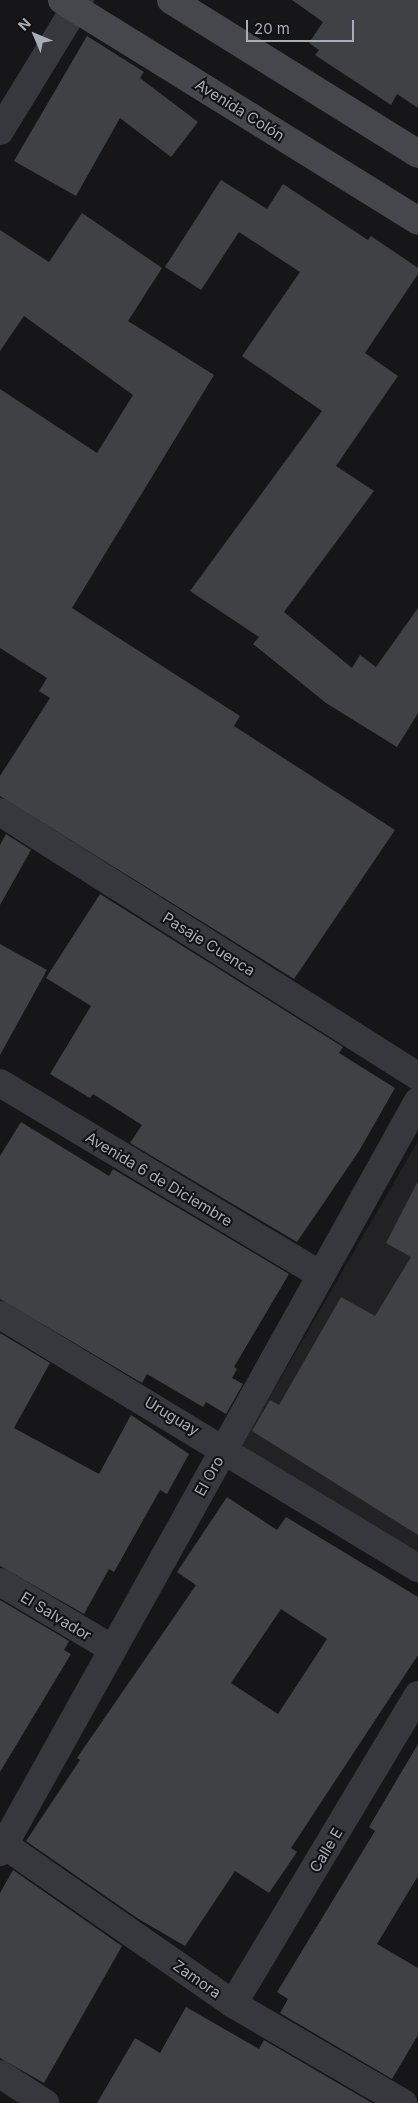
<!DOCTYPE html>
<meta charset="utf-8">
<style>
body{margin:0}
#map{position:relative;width:418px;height:2103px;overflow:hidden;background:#161618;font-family:Inter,sans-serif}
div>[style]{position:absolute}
.built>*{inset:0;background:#222225}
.building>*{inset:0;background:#404145}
.street>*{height:28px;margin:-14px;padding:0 14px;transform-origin:14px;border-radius:14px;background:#37383d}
.secondary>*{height:28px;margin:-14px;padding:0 14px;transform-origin:14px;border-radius:14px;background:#45474d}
span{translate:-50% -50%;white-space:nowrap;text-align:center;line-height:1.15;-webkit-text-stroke:4px #111113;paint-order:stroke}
.street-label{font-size:15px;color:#a8adb8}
.north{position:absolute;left:10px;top:10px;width:50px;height:50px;-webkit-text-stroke:4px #111113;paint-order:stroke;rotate:315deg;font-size:14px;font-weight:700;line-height:20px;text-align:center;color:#a8adb8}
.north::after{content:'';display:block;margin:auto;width:18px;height:22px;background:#a8adb8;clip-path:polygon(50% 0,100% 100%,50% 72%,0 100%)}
.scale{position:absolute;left:246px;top:20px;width:108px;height:22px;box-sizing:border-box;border:2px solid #a8adb8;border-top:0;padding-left:6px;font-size:15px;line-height:18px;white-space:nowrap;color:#a8adb8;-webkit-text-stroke:4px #111113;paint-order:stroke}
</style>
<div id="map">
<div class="built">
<i style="clip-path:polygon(418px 1141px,418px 1554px,242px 1445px)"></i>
</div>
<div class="building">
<i style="clip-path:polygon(292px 0,418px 0,418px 108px,397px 94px,391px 105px,315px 55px,319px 50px,309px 43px,323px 22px)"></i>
<i style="clip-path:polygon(87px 36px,144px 72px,140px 78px,198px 122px,171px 157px,120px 118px,76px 196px,14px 161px)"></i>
<i style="clip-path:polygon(221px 180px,267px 209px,283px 184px,368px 240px,371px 236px,418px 268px,418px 274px,365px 353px,398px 376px,336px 466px,374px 491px,284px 612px,352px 668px,360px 655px,376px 667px,418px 608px,418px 713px,397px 747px,326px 703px,253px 644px,259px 637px,190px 591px,322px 411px,242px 356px,300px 272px,239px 232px,201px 290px,165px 267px)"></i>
<i style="clip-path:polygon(82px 213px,162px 268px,128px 321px,214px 375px,72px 608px,240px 716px,234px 726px,395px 830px,294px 979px,0 796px,0 776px,50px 698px,39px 691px,47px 678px,0 648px,0 389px,97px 453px,133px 395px,24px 316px,0 351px,0 230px,49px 262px)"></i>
<i style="clip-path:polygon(6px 834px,31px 850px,0 905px,0 845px)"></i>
<i style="clip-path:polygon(100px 894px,343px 1047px,339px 1053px,395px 1088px,359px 1151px,297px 1242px,130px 1143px,142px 1125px,93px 1094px,90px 1098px,50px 1074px,91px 1006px,46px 978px)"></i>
<i style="clip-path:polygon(0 944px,47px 970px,0 1055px)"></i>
<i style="clip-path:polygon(21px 1122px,109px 1176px,113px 1169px,289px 1274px,234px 1367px,237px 1369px,232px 1378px,243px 1384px,226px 1414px,206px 1402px,203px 1407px,147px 1374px,142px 1383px,0 1299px,0 1156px)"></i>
<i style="clip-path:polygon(418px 1181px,418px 1535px,252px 1431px,270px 1400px,279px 1405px,341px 1297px,375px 1316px,411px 1257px,386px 1243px)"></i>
<i style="clip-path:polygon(0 1333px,50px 1363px,14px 1428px,99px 1474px,131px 1415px,189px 1454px,167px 1494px,160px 1490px,114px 1572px,109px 1569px,84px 1614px,0 1566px)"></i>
<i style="clip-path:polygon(evenodd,227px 1497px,277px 1530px,286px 1517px,418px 1597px,418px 1655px,291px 1848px,297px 1852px,269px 1893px,235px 1871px,185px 1946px,137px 1918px,26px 1841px,80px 1760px,77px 1758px,196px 1585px,177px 1572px,227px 1497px,281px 1609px,327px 1639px,278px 1714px,231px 1683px,281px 1609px)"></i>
<i style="clip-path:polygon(0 1600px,69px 1641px,64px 1650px,71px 1654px,0 1772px)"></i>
<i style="clip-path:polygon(418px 1744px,418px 1876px,377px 1944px,418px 1968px,418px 2035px,392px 2079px,280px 2013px,288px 1999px,277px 1992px,375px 1831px,369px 1827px)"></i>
<i style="clip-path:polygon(13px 1870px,122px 1946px,44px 2083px,0 2058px,0 1893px)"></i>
<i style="clip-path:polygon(186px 2007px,259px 2049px,264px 2040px,372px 2103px,97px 2103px,135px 2038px,160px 2053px)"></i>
</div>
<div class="street">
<i style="left:0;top:131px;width:153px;rotate:-58.6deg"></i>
<i style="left:0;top:812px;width:494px;rotate:32.3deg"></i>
<i style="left:0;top:1083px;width:372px;rotate:30.9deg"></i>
<i style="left:0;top:1315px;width:489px;rotate:31.2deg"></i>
<i style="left:0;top:1582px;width:131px;rotate:30.7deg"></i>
<i style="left:0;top:1842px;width:284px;rotate:34.8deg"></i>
<i style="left:233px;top:2004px;width:197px;rotate:30.2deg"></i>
<i style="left:0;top:1852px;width:859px;rotate:-60.9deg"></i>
<i style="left:233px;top:2004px;width:360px;rotate:-59.1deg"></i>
<i style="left:0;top:2074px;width:54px;rotate:32.8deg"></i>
</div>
<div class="secondary">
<i style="left:62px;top:0;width:419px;rotate:31.8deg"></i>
<i style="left:171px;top:0;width:291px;rotate:31.9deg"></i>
</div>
<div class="street-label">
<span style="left:240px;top:110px;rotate:32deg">Avenida Colón</span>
<span style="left:209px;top:944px;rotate:32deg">Pasaje Cuenca</span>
<span style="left:159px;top:1179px;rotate:31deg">Avenida 6 de Diciembre</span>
<span style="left:172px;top:1416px;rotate:31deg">Uruguay</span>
<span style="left:209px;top:1476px;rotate:-61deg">El Oro</span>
<span style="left:56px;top:1616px;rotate:31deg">El Salvador</span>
<span style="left:326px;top:1850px;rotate:-59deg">Calle E</span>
<span style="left:197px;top:1979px;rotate:35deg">Zamora</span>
</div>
<div class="north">N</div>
<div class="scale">20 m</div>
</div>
